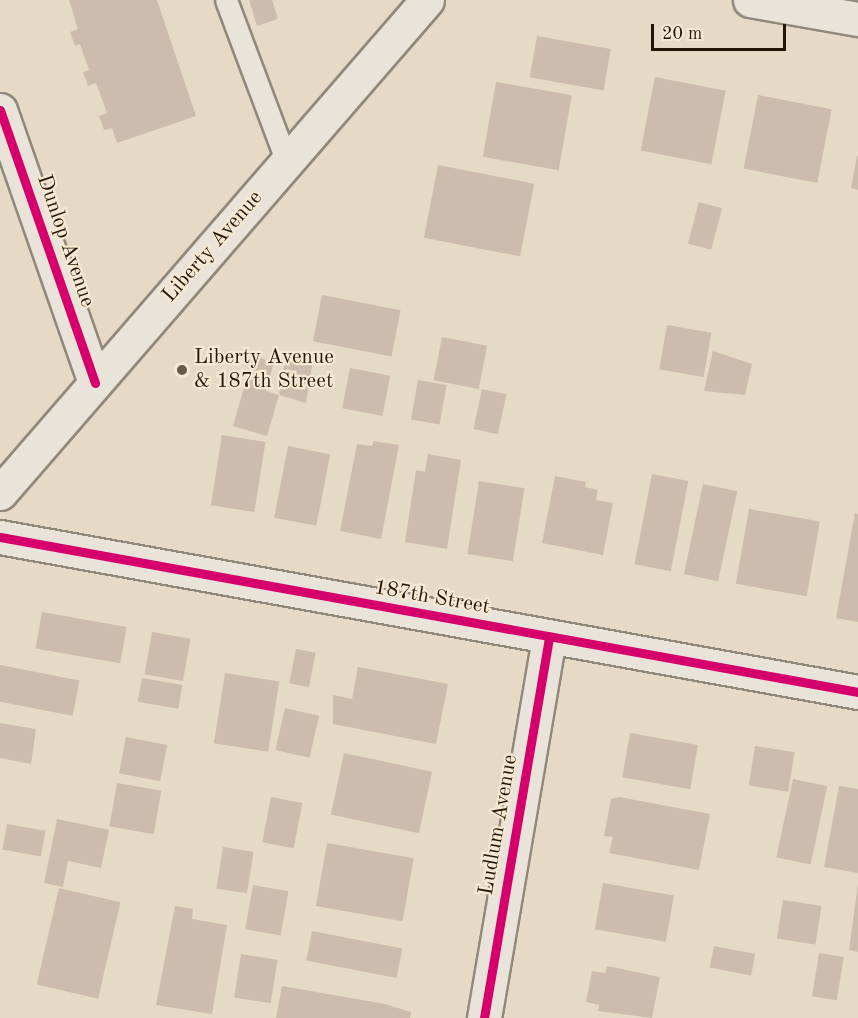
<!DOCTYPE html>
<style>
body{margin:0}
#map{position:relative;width:858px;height:1018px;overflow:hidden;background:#e6d9c5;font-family:"Old Standard TT",serif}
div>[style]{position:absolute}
.building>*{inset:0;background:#cdbcad;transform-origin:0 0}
.roads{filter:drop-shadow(2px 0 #91887c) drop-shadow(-2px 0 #91887c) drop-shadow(0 2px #91887c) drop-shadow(0 -2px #91887c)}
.service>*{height:21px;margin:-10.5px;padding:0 10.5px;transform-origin:10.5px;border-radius:10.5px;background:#eae3d9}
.minor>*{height:33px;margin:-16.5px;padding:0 16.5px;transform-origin:16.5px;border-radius:16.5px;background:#eae3d9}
.secondary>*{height:33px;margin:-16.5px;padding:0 16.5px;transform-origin:16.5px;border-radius:16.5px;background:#eae3d9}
.cycleway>*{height:9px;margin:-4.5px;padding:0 4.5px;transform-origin:4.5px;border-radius:4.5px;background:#d6006c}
.dots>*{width:16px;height:16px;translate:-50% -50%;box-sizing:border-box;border:3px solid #f7e8d1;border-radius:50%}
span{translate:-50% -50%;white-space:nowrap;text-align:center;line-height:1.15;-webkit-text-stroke:4.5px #f7e8d1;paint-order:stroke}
.street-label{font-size:21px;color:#21150a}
.poi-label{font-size:21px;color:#21150a}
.left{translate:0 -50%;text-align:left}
.scale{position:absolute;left:651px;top:24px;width:135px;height:27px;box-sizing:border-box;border:3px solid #21150a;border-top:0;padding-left:8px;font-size:18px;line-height:21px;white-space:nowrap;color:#21150a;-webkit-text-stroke:4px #f7e8d1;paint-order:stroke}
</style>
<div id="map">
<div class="building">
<i style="clip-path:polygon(69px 0,157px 0,196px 116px,117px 143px,112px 128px,104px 130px,99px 116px,107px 113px,96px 83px,88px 86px,83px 72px,89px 70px,80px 44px,75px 46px,70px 32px,78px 29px)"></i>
<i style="clip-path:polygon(249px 0,272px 0,278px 19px,257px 26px)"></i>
<i style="left:537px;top:36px;width:75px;height:42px;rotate:10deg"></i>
<i style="left:655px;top:77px;width:72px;height:75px;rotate:11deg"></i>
<i style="left:496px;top:82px;width:77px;height:76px;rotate:10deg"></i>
<i style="left:758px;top:95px;width:75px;height:75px;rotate:11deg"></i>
<i style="clip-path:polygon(857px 156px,858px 156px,858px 190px,851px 188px)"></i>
<i style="left:438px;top:165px;width:98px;height:74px;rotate:11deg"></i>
<i style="left:699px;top:202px;width:24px;height:43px;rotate:15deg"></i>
<i style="left:322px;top:295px;width:80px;height:47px;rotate:11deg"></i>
<i style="left:667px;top:325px;width:45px;height:45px;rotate:10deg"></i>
<i style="left:442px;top:337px;width:46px;height:44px;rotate:11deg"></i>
<i style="clip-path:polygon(713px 351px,752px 364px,745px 395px,704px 391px)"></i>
<i style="clip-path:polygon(253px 356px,274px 362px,266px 391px,279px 395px,286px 356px,313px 360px,306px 403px,279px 395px,267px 436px,233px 426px)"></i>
<i style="left:350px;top:368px;width:41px;height:41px;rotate:11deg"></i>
<i style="left:418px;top:380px;width:29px;height:40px;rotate:10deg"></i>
<i style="left:482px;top:389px;width:25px;height:41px;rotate:12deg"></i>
<i style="left:222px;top:435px;width:44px;height:71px;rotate:9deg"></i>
<i style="clip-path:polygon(374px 441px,399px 445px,381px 539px,340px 531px,357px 444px,372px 446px)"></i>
<i style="left:288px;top:446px;width:43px;height:73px;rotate:11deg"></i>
<i style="clip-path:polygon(428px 454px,461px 460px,447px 549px,405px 542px,416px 470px,425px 472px)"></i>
<i style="left:652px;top:474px;width:37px;height:92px;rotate:11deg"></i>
<i style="clip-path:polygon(555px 476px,586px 482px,585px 487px,598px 490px,596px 500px,613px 503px,603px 555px,542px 543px)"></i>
<i style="left:479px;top:481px;width:46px;height:74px;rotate:9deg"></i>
<i style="left:703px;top:484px;width:35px;height:92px;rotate:12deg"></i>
<i style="left:749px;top:509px;width:72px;height:76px;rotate:10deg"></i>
<i style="clip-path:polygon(855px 513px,858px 514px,858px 622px,836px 618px)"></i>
<i style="left:42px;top:612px;width:86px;height:37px;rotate:10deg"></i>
<i style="left:152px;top:632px;width:39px;height:43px;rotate:10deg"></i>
<i style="left:296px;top:649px;width:20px;height:35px;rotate:11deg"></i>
<i style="left:0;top:665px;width:81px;height:36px;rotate:11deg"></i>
<i style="clip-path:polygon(358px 667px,448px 684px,436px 744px,333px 724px,333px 695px,352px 699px)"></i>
<i style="left:225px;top:673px;width:55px;height:71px;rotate:9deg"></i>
<i style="left:142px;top:678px;width:41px;height:24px;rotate:10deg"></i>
<i style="left:285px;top:708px;width:35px;height:43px;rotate:13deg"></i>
<i style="clip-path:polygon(0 723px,36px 729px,31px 764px,0 758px)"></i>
<i style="left:630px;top:733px;width:69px;height:45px;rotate:10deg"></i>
<i style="left:126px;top:737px;width:42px;height:37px;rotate:11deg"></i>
<i style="left:755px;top:746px;width:40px;height:40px;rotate:9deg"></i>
<i style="left:344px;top:753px;width:90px;height:63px;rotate:12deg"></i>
<i style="left:793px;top:779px;width:35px;height:80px;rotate:12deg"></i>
<i style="left:117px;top:783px;width:45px;height:44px;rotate:10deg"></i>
<i style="clip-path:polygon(839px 786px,858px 789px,858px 873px,824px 867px)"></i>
<i style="left:271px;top:797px;width:32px;height:46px;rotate:11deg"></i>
<i style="clip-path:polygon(619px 797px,710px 814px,699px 870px,609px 853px,613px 837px,604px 836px,611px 799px)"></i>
<i style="clip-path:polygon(57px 819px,109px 830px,101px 868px,68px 861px,63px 887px,44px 883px)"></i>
<i style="left:7px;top:824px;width:39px;height:26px;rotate:10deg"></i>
<i style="left:327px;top:843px;width:88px;height:64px;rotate:10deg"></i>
<i style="left:223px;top:847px;width:31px;height:42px;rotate:9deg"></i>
<i style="left:603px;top:883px;width:72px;height:47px;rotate:10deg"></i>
<i style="clip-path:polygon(858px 884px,858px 952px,849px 950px)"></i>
<i style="left:253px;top:885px;width:36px;height:45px;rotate:10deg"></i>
<i style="left:59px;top:888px;width:63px;height:99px;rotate:13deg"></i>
<i style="left:783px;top:900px;width:39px;height:39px;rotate:9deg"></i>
<i style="clip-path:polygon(175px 906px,193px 909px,192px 919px,227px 925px,212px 1014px,156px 1005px)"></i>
<i style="left:312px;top:931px;width:92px;height:30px;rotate:11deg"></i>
<i style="left:714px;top:946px;width:42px;height:22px;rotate:11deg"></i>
<i style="left:819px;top:953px;width:25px;height:44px;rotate:9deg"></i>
<i style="left:241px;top:954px;width:37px;height:44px;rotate:9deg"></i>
<i style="clip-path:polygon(607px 966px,660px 977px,652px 1018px,598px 1011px,599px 1005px,586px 1002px,592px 971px,605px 973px)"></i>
<i style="clip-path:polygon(282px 986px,385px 1004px,411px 1012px,410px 1018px,276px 1018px)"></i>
</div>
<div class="roads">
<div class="service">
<i style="left:226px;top:0;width:173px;rotate:69.4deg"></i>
</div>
<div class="minor">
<i style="left:750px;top:0;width:110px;rotate:10deg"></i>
<i style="left:0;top:110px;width:289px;rotate:70.8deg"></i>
<i style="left:0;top:537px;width:872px;rotate:10.24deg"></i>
<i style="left:484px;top:1018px;width:387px;rotate:-80.3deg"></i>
</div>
<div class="secondary">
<i style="left:0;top:493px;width:652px;rotate:-49.1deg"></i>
</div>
</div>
<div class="cycleway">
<i style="left:0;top:110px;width:289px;rotate:70.8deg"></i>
<i style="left:0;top:537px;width:872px;rotate:10.24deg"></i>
<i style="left:484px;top:1018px;width:387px;rotate:-80.3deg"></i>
</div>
<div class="dots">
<i style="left:182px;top:370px;background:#665a4b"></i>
</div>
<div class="street-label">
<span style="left:65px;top:241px;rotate:71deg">Dunlop Avenue</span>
<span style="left:213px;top:247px;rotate:-49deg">Liberty Avenue</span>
<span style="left:432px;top:598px;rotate:10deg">187th Street</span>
<span style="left:499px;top:825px;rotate:-80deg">Ludlum Avenue</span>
</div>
<div class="poi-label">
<span class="left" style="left:194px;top:370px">Liberty Avenue<br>&amp; 187th Street</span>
</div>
<div class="scale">20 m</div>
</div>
